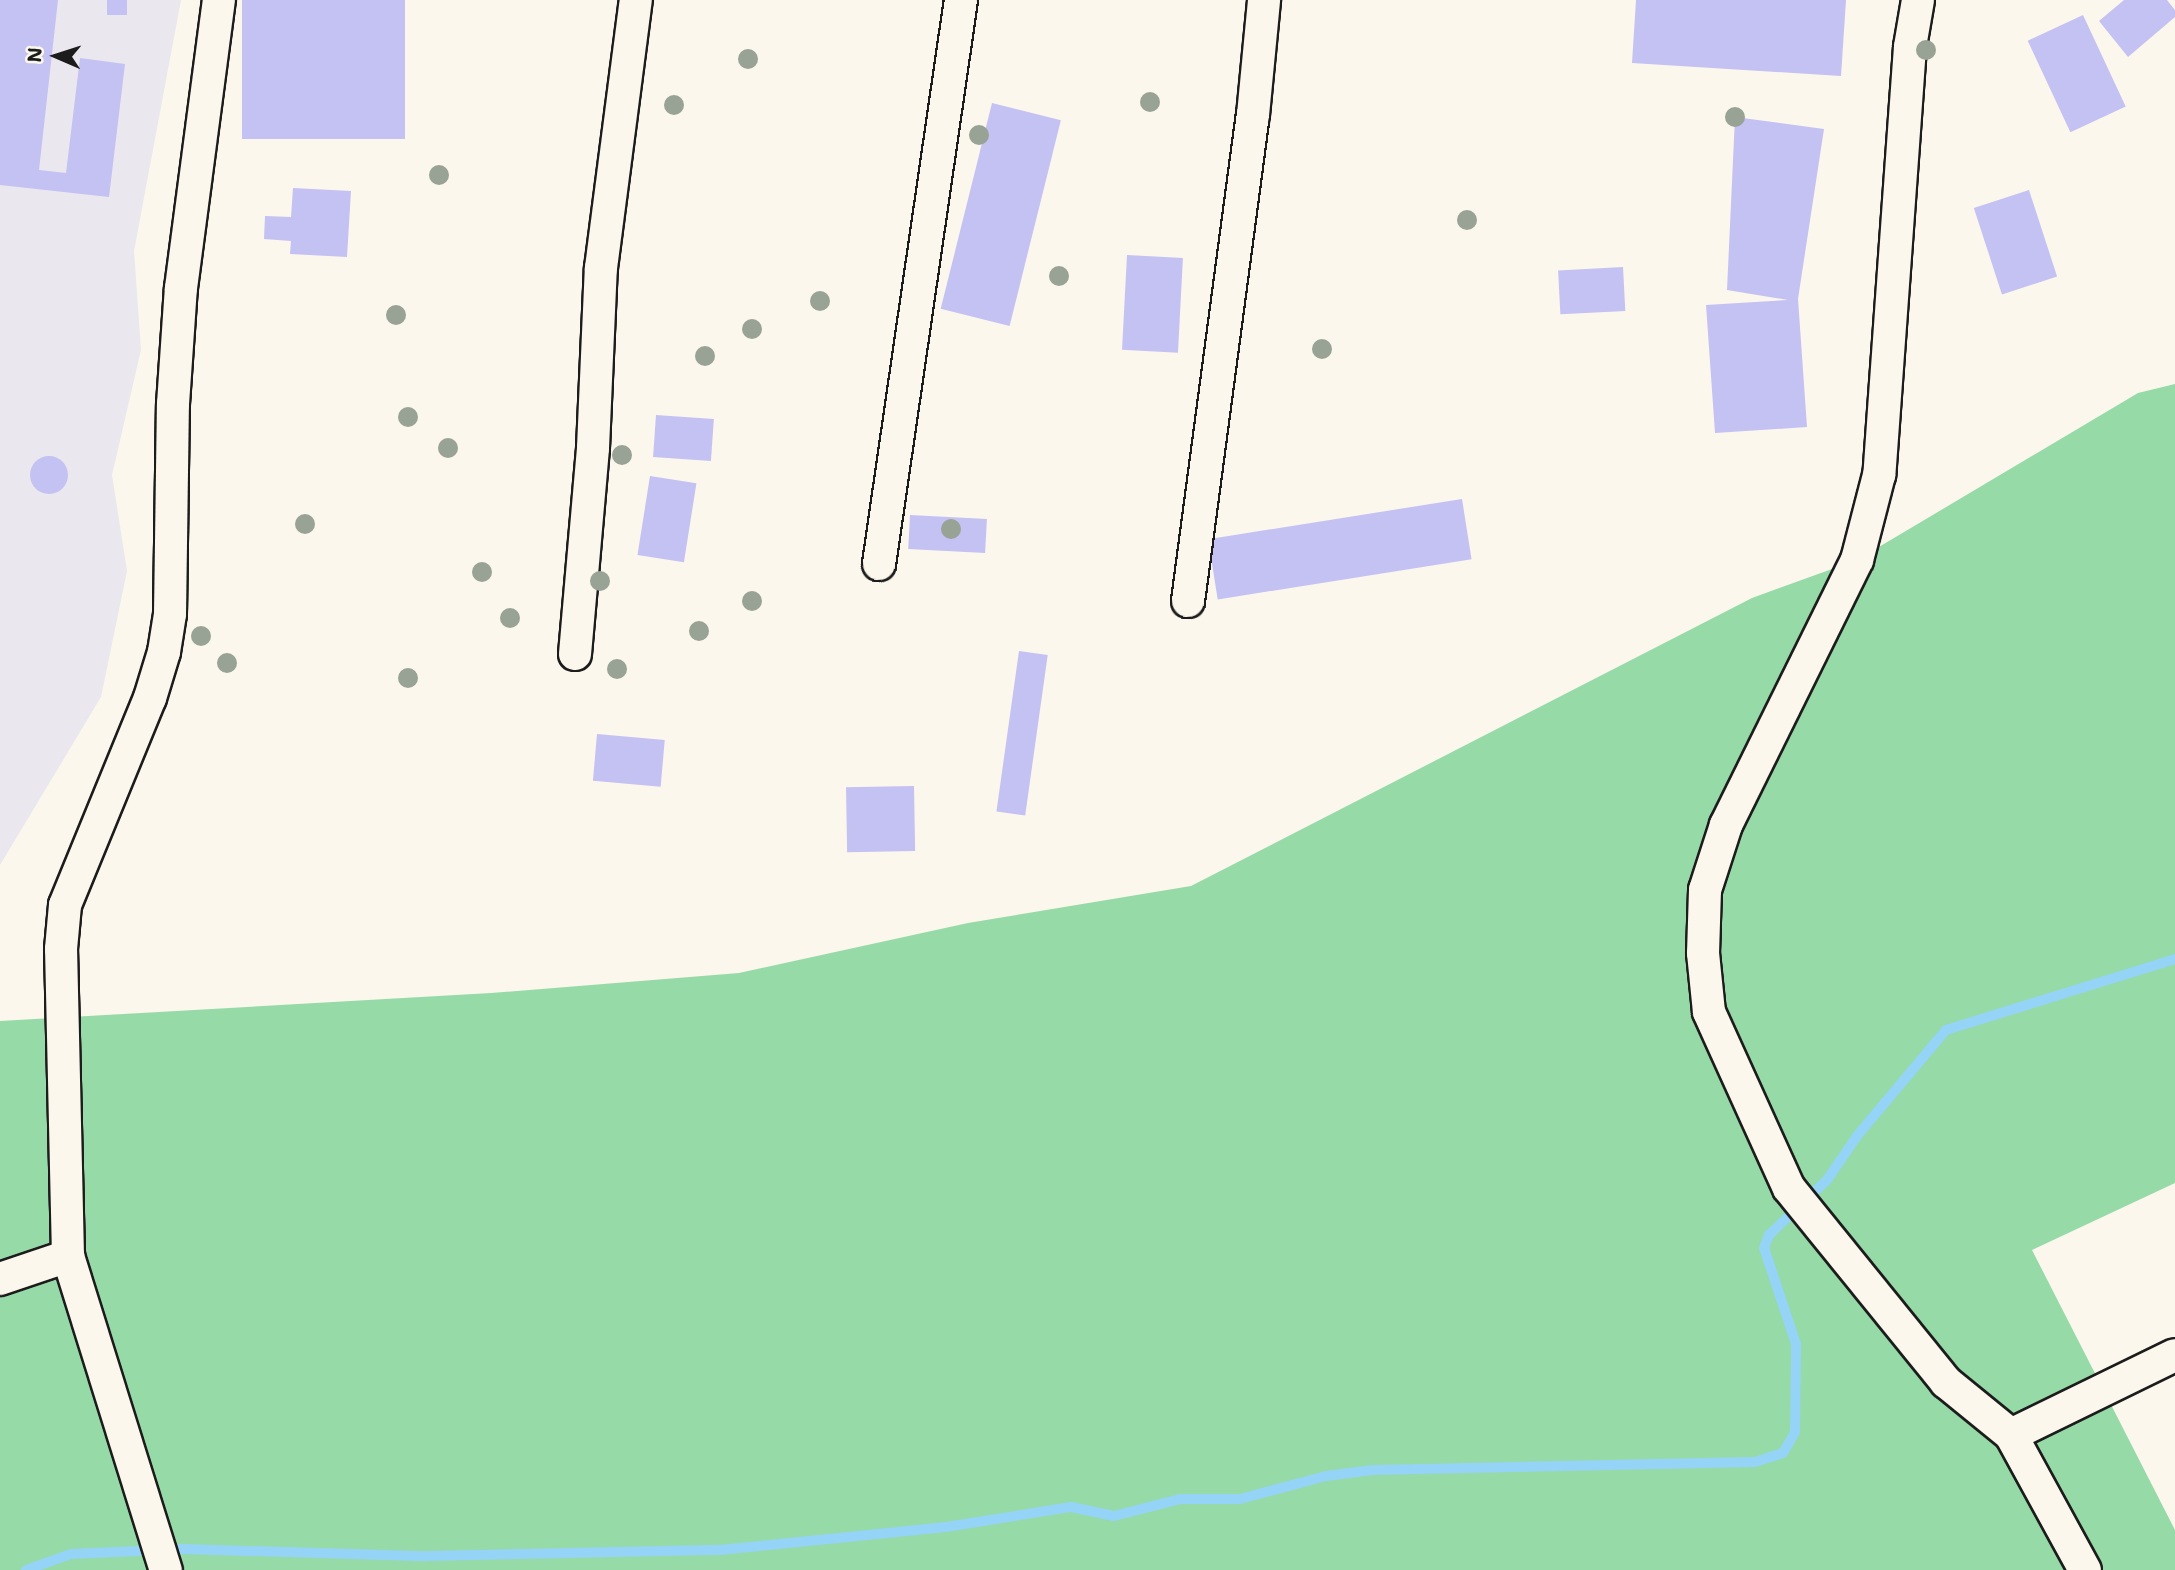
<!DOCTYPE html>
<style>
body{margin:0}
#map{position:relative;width:2175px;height:1570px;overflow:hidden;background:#fbf7ec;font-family:"Shantell Sans",sans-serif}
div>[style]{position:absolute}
.built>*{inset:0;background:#eae7ee}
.green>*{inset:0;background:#96daa7}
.stream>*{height:10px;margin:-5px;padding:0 5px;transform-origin:5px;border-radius:5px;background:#95d4f7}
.building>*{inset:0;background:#c4c1f3;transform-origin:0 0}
.round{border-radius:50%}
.roads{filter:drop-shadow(2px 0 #1c1c1c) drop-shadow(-2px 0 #1c1c1c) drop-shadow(0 2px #1c1c1c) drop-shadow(0 -2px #1c1c1c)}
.street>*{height:32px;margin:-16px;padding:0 16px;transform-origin:16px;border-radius:16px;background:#fbf7ec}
.trees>*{width:20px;height:20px;margin:-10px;border-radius:50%;background:#98a395}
span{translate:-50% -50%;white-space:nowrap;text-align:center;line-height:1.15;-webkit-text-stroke:6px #fbf7ec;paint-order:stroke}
.north{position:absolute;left:21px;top:21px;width:70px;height:70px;-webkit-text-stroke:5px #fbf7ec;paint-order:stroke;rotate:273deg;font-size:19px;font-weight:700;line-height:28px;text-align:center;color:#1c1c1c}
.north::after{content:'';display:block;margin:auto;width:24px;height:32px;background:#1c1c1c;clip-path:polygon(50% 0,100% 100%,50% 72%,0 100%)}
</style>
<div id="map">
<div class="built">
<i style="clip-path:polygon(0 0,181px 0,134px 251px,141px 350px,112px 475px,127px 571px,101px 697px,0 865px)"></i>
</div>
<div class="green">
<i style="clip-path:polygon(2175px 384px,2175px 1183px,2032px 1250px,2175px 1530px,2175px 1570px,0 1570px,0 1021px,491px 993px,739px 973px,968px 923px,1191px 886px,1752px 598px,1857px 560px,2138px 393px)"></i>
</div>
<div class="stream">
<i style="left:26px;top:1570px;width:48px;rotate:-19.6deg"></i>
<i style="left:71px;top:1554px;width:112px;rotate:-2.6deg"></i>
<i style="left:183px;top:1549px;width:243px;rotate:1.7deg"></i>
<i style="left:426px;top:1556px;width:294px;rotate:-1.2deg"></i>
<i style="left:720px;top:1550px;width:227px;rotate:-5.8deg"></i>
<i style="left:946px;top:1527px;width:127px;rotate:-9.1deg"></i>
<i style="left:1071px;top:1507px;width:44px;rotate:11.8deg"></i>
<i style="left:1114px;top:1516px;width:68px;rotate:-14.4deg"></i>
<i style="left:1180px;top:1499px;width:60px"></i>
<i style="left:1240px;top:1499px;width:89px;rotate:-15deg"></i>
<i style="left:1326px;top:1476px;width:47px;rotate:-7.3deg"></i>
<i style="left:1373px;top:1470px;width:382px;rotate:-1.2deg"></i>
<i style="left:1755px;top:1462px;width:29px;rotate:-18deg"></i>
<i style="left:1783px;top:1453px;width:24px;rotate:-60deg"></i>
<i style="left:1795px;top:1432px;width:88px;rotate:-89.3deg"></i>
<i style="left:1796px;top:1344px;width:101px;rotate:-108.4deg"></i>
<i style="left:1764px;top:1248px;width:14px;rotate:-69deg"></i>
<i style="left:1769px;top:1235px;width:80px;rotate:-43.5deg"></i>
<i style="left:1827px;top:1180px;width:53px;rotate:-55.7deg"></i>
<i style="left:1857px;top:1136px;width:138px;rotate:-50deg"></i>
<i style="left:1946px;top:1030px;width:240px;rotate:-17.2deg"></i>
</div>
<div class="building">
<i style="clip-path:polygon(0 0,58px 0,39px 170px,66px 173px,80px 58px,125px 64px,109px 197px,0 185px)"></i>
<i style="left:107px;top:0;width:20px;height:15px"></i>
<i style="left:242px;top:0;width:163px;height:139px"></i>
<i style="clip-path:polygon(1636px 0,1846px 0,1841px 76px,1632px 63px)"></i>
<i style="clip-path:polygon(2124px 0,2167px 0,2175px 10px,2175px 17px,2128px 57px,2099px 21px)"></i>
<i style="left:2083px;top:15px;width:101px;height:61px;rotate:65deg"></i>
<i style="left:992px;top:103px;width:71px;height:212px;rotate:14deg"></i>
<i style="clip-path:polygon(1735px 117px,1824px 129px,1798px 299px,1807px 427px,1715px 433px,1706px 305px,1788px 300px,1727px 290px)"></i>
<i style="clip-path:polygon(293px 188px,351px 191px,347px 257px,290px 254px,291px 241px,264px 239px,265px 216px,291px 217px)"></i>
<i style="left:2029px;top:190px;width:91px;height:58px;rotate:72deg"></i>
<i style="left:1127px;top:255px;width:56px;height:95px;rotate:3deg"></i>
<i style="left:1623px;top:267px;width:44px;height:65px;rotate:87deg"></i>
<i style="left:656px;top:415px;width:58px;height:42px;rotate:4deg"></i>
<i class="round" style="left:30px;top:456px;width:38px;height:38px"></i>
<i style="left:650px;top:476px;width:47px;height:80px;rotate:9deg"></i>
<i style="left:1462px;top:499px;width:61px;height:257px;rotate:81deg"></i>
<i style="left:910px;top:515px;width:77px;height:34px;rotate:3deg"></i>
<i style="left:1019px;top:651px;width:29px;height:162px;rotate:8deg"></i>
<i style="left:597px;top:734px;width:68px;height:47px;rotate:5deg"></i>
<i style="left:914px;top:786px;width:65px;height:68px;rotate:89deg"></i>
</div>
<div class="roads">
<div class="street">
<i style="left:1918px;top:0;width:48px;rotate:99.7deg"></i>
<i style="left:1910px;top:47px;width:429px;rotate:94.1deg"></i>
<i style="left:1879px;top:475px;width:88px;rotate:104.5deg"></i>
<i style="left:1857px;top:560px;width:296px;rotate:116.3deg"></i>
<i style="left:1726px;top:825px;width:68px;rotate:107.9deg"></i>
<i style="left:1705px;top:890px;width:63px;rotate:91.8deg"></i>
<i style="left:1703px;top:953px;width:59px;rotate:84.2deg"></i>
<i style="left:1709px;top:1012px;width:193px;rotate:65.6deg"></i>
<i style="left:1789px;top:1188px;width:250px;rotate:51deg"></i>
<i style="left:1946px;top:1382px;width:84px;rotate:39.2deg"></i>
<i style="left:2011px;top:1435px;width:154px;rotate:61.3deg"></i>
<i style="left:879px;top:564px;width:570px;rotate:-81.73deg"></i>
<i style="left:1188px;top:601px;width:490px;rotate:-82.4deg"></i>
<i style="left:1253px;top:115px;width:116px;rotate:-84.5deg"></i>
<i style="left:575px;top:654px;width:207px;rotate:-85deg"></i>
<i style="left:593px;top:448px;width:180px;rotate:-87.5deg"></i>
<i style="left:601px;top:268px;width:270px;rotate:-82.6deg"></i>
<i style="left:68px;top:1256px;width:329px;rotate:72.7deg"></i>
<i style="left:0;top:1279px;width:72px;rotate:-18.7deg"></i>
<i style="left:68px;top:1256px;width:307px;rotate:-91.3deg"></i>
<i style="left:61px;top:949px;width:44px;rotate:-84.8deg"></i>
<i style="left:65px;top:905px;width:224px;rotate:-67.7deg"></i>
<i style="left:150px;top:698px;width:48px;rotate:-73.1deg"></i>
<i style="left:164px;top:652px;width:38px;rotate:-81deg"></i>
<i style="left:170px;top:614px;width:210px;rotate:-89.2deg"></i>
<i style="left:173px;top:404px;width:116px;rotate:-86.1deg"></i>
<i style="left:181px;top:288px;width:290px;rotate:-82.5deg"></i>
<i style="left:2011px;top:1435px;width:182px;rotate:-26deg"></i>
</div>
</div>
<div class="trees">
<i style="left:1926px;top:50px"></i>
<i style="left:748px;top:59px"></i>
<i style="left:1150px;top:102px"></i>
<i style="left:674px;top:105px"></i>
<i style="left:1735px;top:117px"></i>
<i style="left:979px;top:135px"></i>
<i style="left:439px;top:175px"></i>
<i style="left:1467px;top:220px"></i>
<i style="left:1059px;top:276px"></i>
<i style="left:820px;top:301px"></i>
<i style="left:396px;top:315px"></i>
<i style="left:752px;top:329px"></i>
<i style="left:1322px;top:349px"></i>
<i style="left:705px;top:356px"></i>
<i style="left:408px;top:417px"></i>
<i style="left:448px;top:448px"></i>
<i style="left:622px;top:455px"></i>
<i style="left:305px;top:524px"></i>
<i style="left:951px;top:529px"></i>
<i style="left:482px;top:572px"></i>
<i style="left:600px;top:581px"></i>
<i style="left:752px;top:601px"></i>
<i style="left:510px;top:618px"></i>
<i style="left:699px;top:631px"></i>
<i style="left:201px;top:636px"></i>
<i style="left:227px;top:663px"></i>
<i style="left:617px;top:669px"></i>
<i style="left:408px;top:678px"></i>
</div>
<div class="north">N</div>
</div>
